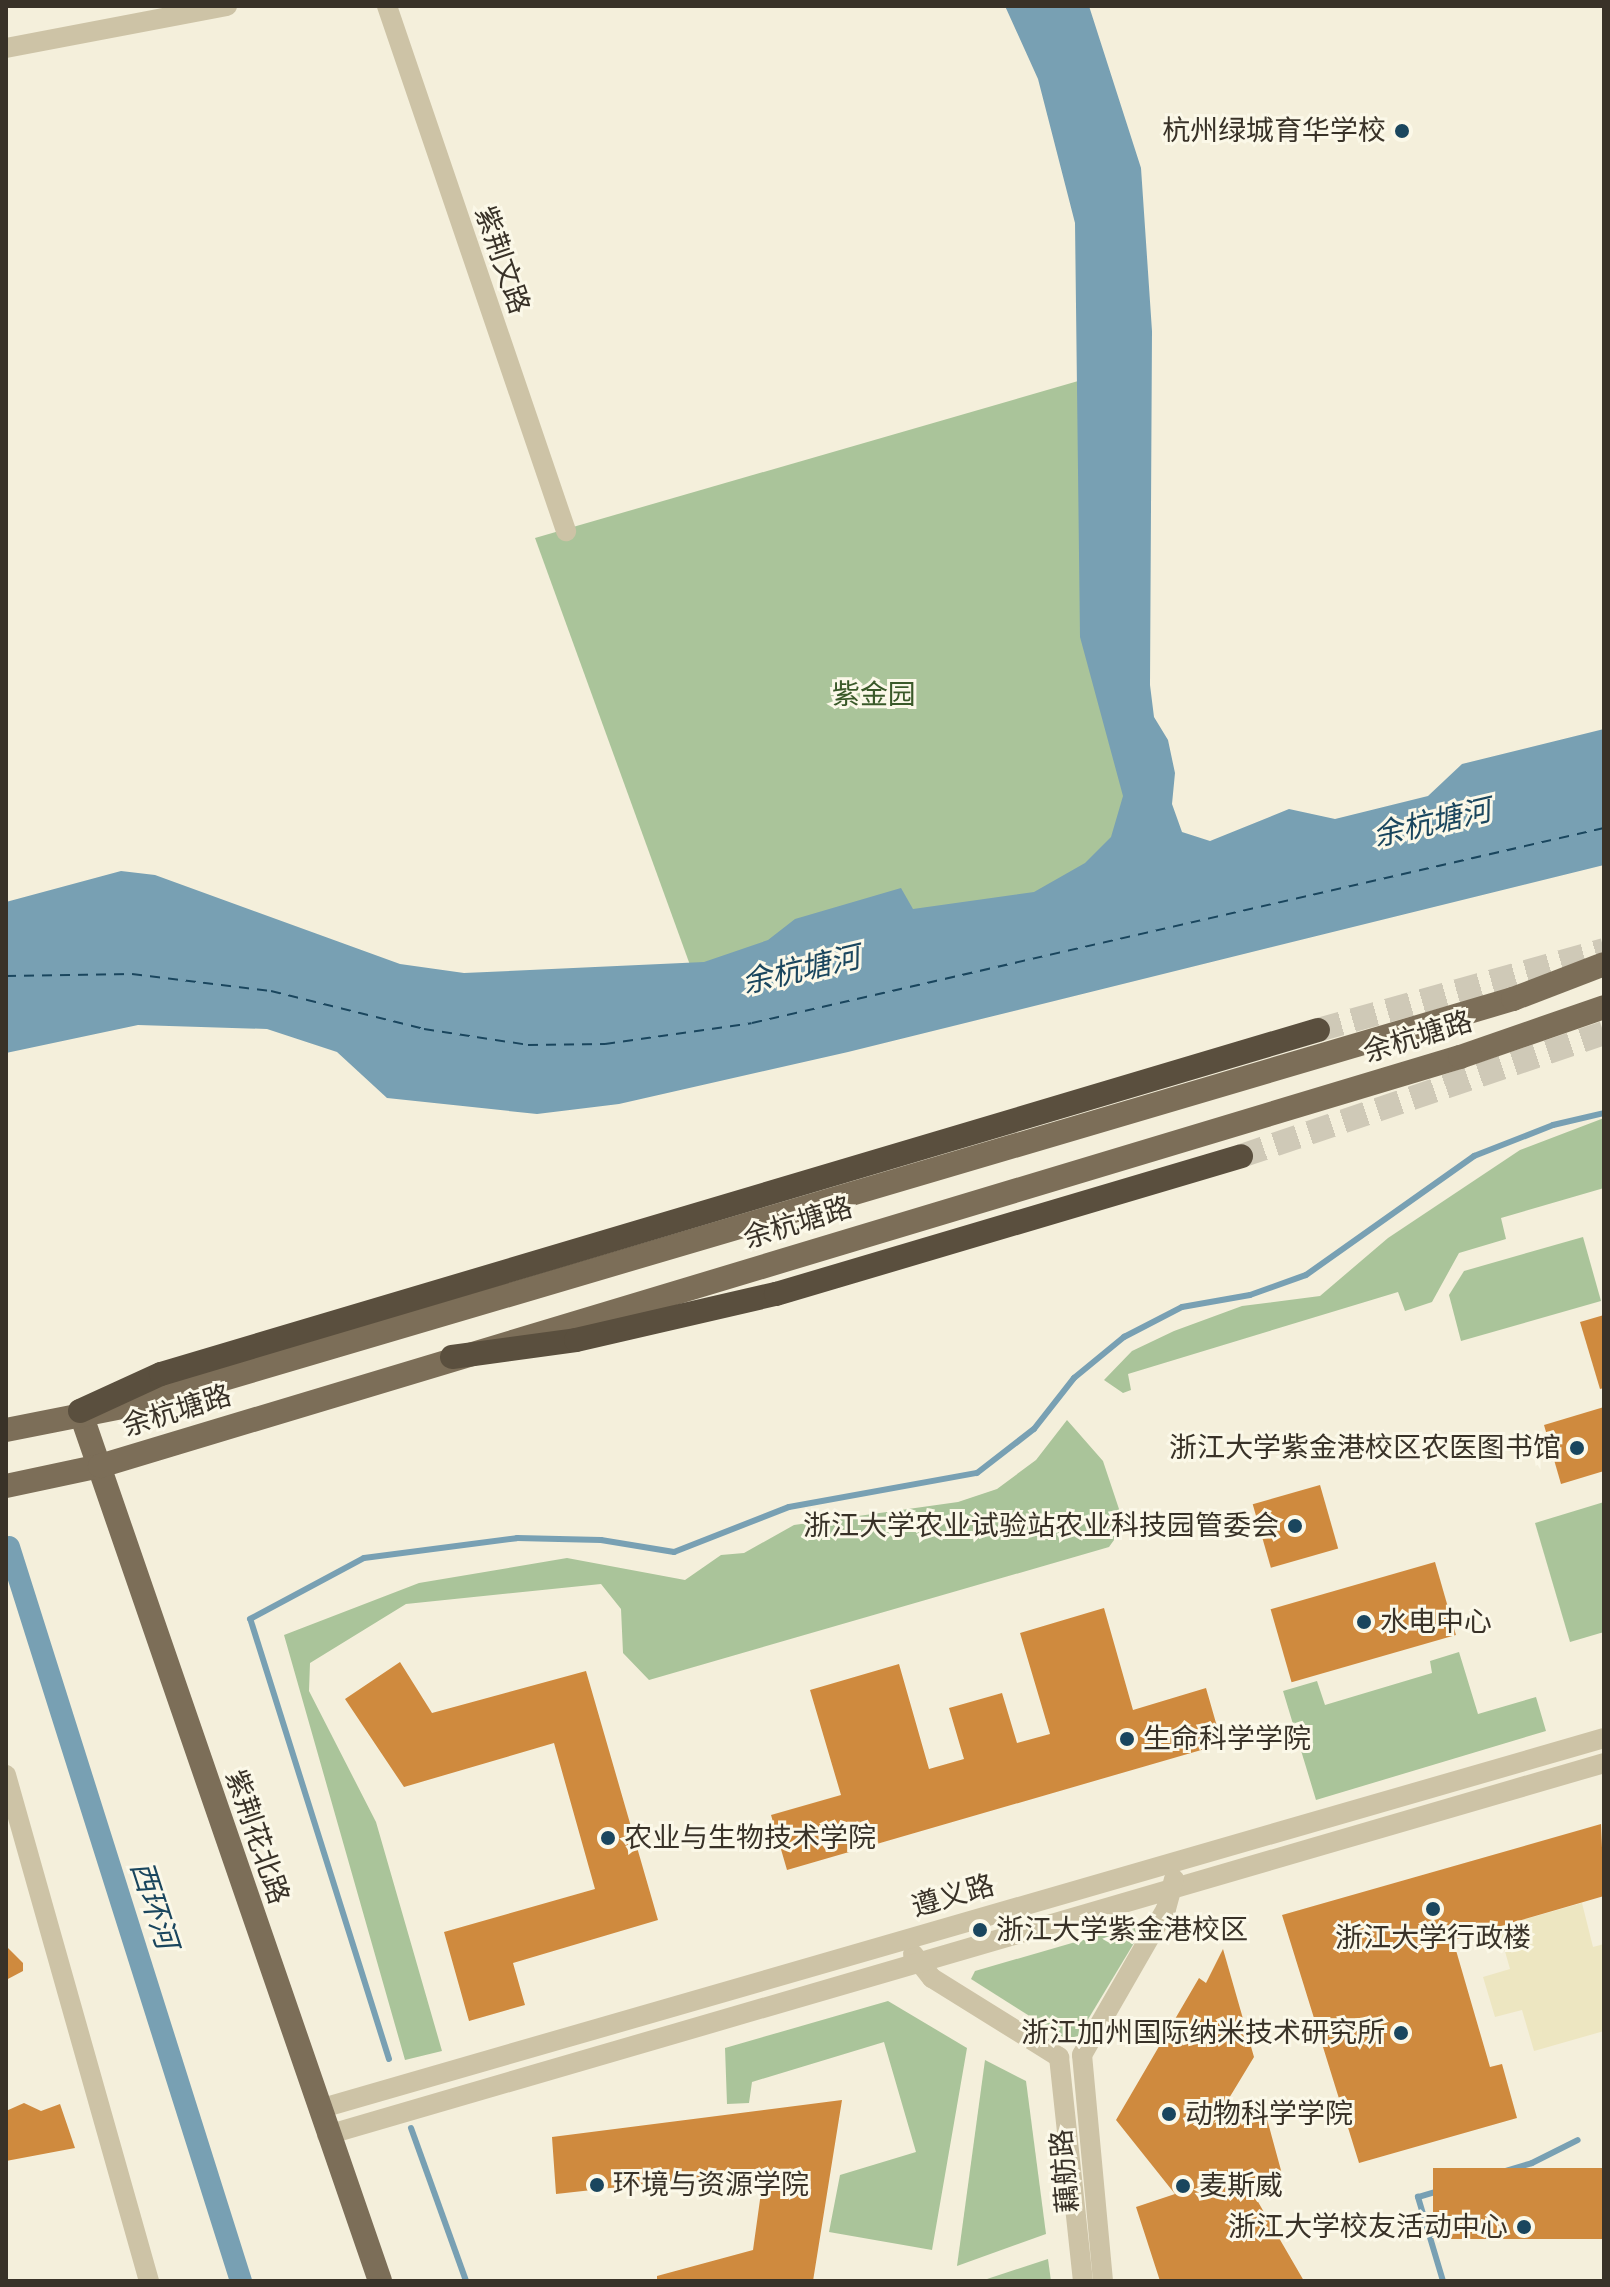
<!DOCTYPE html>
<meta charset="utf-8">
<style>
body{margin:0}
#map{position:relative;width:1610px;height:2287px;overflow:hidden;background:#f4efdb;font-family:"Roboto Condensed","Noto Sans SC",sans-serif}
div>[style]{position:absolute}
.green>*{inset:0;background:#aac49a}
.plaza>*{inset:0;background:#ede6c1}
.water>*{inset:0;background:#78a0b3}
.stream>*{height:6px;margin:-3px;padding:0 3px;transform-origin:3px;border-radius:3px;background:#78a0b3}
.canal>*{height:22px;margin:-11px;padding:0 11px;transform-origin:11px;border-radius:11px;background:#78a0b3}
.ferry>*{height:2px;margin-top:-1px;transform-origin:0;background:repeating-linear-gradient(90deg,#1a465e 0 10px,transparent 0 18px)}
.building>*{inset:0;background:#cf8a3e;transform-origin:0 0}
.highway-tunnel>*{height:24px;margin-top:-12px;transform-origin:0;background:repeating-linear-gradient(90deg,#cfc9b7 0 24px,transparent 0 36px)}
.minor>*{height:20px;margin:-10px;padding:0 10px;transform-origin:10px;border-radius:10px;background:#cdc3a6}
.major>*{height:24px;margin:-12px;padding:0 12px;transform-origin:12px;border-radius:12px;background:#7c6e58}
.highway>*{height:24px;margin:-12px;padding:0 12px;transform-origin:12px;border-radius:12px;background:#5a4f3e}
.dots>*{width:22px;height:22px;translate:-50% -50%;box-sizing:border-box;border:4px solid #fbf8e8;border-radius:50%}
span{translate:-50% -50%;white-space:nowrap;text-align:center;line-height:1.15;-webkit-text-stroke:6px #fbf8e8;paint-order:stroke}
.poi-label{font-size:28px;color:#393228}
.right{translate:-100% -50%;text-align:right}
.left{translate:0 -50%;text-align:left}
.street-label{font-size:28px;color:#393228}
.park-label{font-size:28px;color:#3a5929}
.water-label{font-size:30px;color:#1a465e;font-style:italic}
.frame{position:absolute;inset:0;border:8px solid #393228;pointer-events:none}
</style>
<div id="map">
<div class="green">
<i style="clip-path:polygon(1092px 377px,1135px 805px,1111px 894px,698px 987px,535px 538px)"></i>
<i style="clip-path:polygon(1604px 1118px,1604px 1188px,1501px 1218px,1506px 1239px,1459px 1253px,1432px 1302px,1405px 1311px,1398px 1292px,1128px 1374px,1131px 1390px,1123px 1393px,1104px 1380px,1132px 1351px,1174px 1331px,1242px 1306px,1320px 1296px,1388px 1238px,1520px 1150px)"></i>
<i style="clip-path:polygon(1583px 1237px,1601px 1301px,1461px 1341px,1449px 1295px,1464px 1271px)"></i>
<i style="clip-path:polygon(1067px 1420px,1103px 1461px,1119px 1509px,1119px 1533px,1109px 1547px,649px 1680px,623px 1653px,621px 1609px,601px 1584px,406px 1604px,310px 1663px,309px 1691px,376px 1822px,442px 2051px,405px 2060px,284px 1635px,419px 1583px,567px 1558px,685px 1580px,721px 1555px,744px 1553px,794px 1525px,958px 1502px,997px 1489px,1036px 1460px)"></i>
<i style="clip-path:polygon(1604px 1502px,1604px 1632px,1570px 1642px,1535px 1523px)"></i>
<i style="clip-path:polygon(1459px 1652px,1478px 1714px,1536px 1697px,1546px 1731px,1316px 1800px,1283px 1691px,1317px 1681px,1325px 1705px,1432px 1673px,1430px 1661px)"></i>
<i style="clip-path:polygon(1134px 1925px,1137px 1938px,1078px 2036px,1066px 2039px,971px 1979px,975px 1971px)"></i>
<i style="clip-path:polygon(888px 2001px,967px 2048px,932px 2250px,829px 2232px,840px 2175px,916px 2152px,884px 2042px,752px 2082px,749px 2103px,727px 2104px,725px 2048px)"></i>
<i style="clip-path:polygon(985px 2060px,1026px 2081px,1046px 2234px,957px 2266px)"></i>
<i style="clip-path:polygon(1048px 2259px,1051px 2281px,981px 2281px)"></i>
</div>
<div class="plaza">
<i style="clip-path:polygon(1582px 1903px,1593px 1947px,1604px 1944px,1604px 2031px,1534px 2051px,1522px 2010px,1495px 2017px,1483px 1977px,1510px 1969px,1498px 1927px)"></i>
</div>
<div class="water">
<i style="clip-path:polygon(1005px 6px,1089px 6px,1141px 168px,1152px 331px,1150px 685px,1154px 717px,1168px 740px,1175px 773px,1172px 804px,1182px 832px,1210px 841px,1289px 809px,1335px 819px,1428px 796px,1462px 764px,1604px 729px,1604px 865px,848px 1052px,619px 1104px,537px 1114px,387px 1098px,337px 1052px,267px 1029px,138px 1025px,6px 1053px,6px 902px,121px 871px,155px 875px,400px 964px,464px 973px,704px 962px,768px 940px,795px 919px,901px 888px,913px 909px,1034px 892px,1085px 863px,1111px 837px,1123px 796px,1080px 637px,1075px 223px,1038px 79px)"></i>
</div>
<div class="stream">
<i style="left:389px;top:2059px;width:461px;rotate:-107.5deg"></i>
<i style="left:250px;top:1619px;width:129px;rotate:-28.2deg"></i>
<i style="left:364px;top:1558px;width:154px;rotate:-7.4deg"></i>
<i style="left:517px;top:1538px;width:84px;rotate:1.4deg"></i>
<i style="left:601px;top:1540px;width:74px;rotate:9.3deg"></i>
<i style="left:674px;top:1552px;width:123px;rotate:-21.4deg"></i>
<i style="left:789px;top:1507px;width:191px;rotate:-10.3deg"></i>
<i style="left:977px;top:1473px;width:72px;rotate:-37.7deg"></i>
<i style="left:1034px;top:1429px;width:65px;rotate:-51.9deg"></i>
<i style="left:1074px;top:1378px;width:65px;rotate:-39.4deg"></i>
<i style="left:1124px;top:1337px;width:65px;rotate:-27.3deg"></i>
<i style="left:1182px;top:1307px;width:69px;rotate:-10deg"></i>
<i style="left:1250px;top:1295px;width:59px;rotate:-19.7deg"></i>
<i style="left:1306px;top:1275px;width:206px;rotate:-35.3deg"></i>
<i style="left:1474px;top:1156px;width:85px;rotate:-21.4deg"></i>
<i style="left:1553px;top:1125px;width:52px;rotate:-13.2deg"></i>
<i style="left:411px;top:2128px;width:163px;rotate:70.2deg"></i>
<i style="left:1443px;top:2281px;width:88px;rotate:-106.6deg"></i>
<i style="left:1418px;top:2197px;width:119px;rotate:-16.6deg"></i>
<i style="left:1532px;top:2163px;width:51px;rotate:-26.6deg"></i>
</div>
<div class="canal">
<i style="left:9px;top:1547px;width:770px;rotate:72.46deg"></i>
</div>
<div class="ferry">
<i style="left:6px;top:976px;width:126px;rotate:-0.9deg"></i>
<i style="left:132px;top:974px;width:140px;rotate:7deg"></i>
<i style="left:271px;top:991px;width:158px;rotate:13.9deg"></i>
<i style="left:424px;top:1029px;width:105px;rotate:8.7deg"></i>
<i style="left:528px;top:1045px;width:77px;rotate:-0.7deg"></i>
<i style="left:605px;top:1044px;width:148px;rotate:-8.1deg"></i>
<i style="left:752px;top:1023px;width:874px;rotate:-12.89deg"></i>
</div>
<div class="building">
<i style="clip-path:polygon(1604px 1315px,1604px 1388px,1600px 1389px,1580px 1322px)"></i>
<i style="clip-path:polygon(1604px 1407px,1604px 1471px,1561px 1484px,1544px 1425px)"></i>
<i style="left:1320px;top:1485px;width:66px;height:70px;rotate:74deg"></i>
<i style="left:1435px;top:1562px;width:76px;height:171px;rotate:74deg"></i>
<i style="clip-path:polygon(1104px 1608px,1133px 1710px,1206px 1688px,1222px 1744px,787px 1870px,771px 1815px,841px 1795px,810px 1690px,899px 1664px,929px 1769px,964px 1759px,949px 1708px,1002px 1693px,1017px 1743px,1050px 1734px,1020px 1633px)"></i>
<i style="clip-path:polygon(400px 1662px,432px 1713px,586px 1671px,658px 1920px,513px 1963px,525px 2005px,469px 2021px,444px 1932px,595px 1889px,554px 1743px,404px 1787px,345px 1699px)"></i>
<i style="clip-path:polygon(1601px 1824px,1604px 1896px,1453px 1940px,1490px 2067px,1502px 2064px,1517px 2118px,1359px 2163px,1282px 1915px)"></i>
<i style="clip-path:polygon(6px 1946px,23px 1963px,23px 1971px,6px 1980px)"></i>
<i style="clip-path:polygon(1223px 1949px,1254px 2057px,1214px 2123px,1264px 2108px,1282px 2174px,1250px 2188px,1304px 2281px,1160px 2281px,1136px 2207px,1175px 2194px,1116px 2120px,1199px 1978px,1206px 1983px)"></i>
<i style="clip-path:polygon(842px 2100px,813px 2281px,657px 2281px,657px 2276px,753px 2250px,764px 2171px,556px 2194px,552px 2137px)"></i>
<i style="clip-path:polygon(24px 2103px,41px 2111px,60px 2104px,75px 2148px,6px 2161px,6px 2111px)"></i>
<i style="left:1604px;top:2168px;width:71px;height:171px;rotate:90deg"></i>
</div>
<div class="highway-tunnel">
<i style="left:1318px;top:1030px;width:297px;rotate:-15.6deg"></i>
<i style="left:1241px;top:1156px;width:383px;rotate:-18.7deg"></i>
</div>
<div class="minor">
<i style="left:387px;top:6px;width:555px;rotate:71.17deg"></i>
<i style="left:6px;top:48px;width:225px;rotate:-10.8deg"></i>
<i style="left:6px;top:1775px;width:526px;rotate:74.22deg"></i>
<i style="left:913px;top:1954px;width:31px;rotate:52deg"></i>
<i style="left:932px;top:1978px;width:150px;rotate:31.9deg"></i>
<i style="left:1059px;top:2057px;width:225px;rotate:83.9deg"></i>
<i style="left:319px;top:2109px;width:1337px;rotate:-16.1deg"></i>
<i style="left:327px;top:2135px;width:1330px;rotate:-16.24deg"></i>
<i style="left:1103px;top:2281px;width:227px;rotate:-95.3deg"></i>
<i style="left:1082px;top:2055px;width:168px;rotate:-60.1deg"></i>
<i style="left:1166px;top:1909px;width:31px;rotate:-75deg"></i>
</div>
<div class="major">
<i style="left:80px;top:1411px;width:920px;rotate:70.97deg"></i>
<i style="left:6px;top:1430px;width:139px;rotate:-11.2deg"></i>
<i style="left:142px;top:1403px;width:1429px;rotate:-16.42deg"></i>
<i style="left:1513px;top:999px;width:97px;rotate:-21deg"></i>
<i style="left:6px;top:1486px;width:96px;rotate:-12deg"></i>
<i style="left:100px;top:1466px;width:1420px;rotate:-16.74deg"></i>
<i style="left:1460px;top:1057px;width:152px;rotate:-19.1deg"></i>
</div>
<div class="highway">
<i style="left:452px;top:1357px;width:125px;rotate:-7.8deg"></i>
<i style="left:576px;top:1340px;width:205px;rotate:-13deg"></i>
<i style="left:776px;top:1294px;width:485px;rotate:-16.5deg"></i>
<i style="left:80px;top:1411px;width:89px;rotate:-24.6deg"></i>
<i style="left:161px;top:1374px;width:1207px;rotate:-16.56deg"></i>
</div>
<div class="dots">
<i style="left:1402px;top:131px;background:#1a465e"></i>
<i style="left:1577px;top:1448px;background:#1a465e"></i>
<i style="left:1295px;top:1526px;background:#1a465e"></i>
<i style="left:1364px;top:1622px;background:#1a465e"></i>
<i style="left:1127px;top:1739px;background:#1a465e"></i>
<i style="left:608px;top:1838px;background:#1a465e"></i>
<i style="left:1433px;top:1909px;background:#1a465e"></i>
<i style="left:980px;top:1930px;background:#1a465e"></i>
<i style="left:1401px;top:2033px;background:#1a465e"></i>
<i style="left:1169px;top:2114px;background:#1a465e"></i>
<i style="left:597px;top:2185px;background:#1a465e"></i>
<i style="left:1183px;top:2186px;background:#1a465e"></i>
<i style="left:1524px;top:2227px;background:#1a465e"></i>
</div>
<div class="poi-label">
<span class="right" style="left:1386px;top:131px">杭州绿城育华学校</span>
<span class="right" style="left:1561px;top:1448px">浙江大学紫金港校区农医图书馆</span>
<span class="right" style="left:1279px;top:1526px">浙江大学农业试验站农业科技园管委会</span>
<span class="left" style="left:1380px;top:1622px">水电中心</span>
<span class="left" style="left:1143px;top:1739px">生命科学学院</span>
<span class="left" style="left:624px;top:1838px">农业与生物技术学院</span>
<span class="left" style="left:996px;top:1930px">浙江大学紫金港校区</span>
<span style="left:1433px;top:1938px">浙江大学行政楼</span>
<span class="right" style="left:1385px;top:2033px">浙江加州国际纳米技术研究所</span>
<span class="left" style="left:1185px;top:2114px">动物科学学院</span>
<span class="left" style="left:613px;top:2185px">环境与资源学院</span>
<span class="left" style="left:1199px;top:2186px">麦斯威</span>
<span class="right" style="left:1508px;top:2227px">浙江大学校友活动中心</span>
</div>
<div class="street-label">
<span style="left:502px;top:260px;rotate:71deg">紫荆文路</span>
<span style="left:1418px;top:1037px;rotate:-17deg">余杭塘路</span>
<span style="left:798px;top:1223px;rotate:-17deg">余杭塘路</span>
<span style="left:177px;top:1411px;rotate:-17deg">余杭塘路</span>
<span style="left:257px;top:1837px;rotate:71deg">紫荆花北路</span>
<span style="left:953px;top:1896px;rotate:-16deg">遵义路</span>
<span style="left:1065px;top:2171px;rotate:-95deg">藕舫路</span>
</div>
<div class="park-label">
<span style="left:874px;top:695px">紫金园</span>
</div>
<div class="water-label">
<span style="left:1432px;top:823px;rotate:-13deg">余杭塘河</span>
<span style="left:801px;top:970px;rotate:-13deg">余杭塘河</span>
<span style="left:154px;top:1905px;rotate:72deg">西环河</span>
</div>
<div class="frame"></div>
</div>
